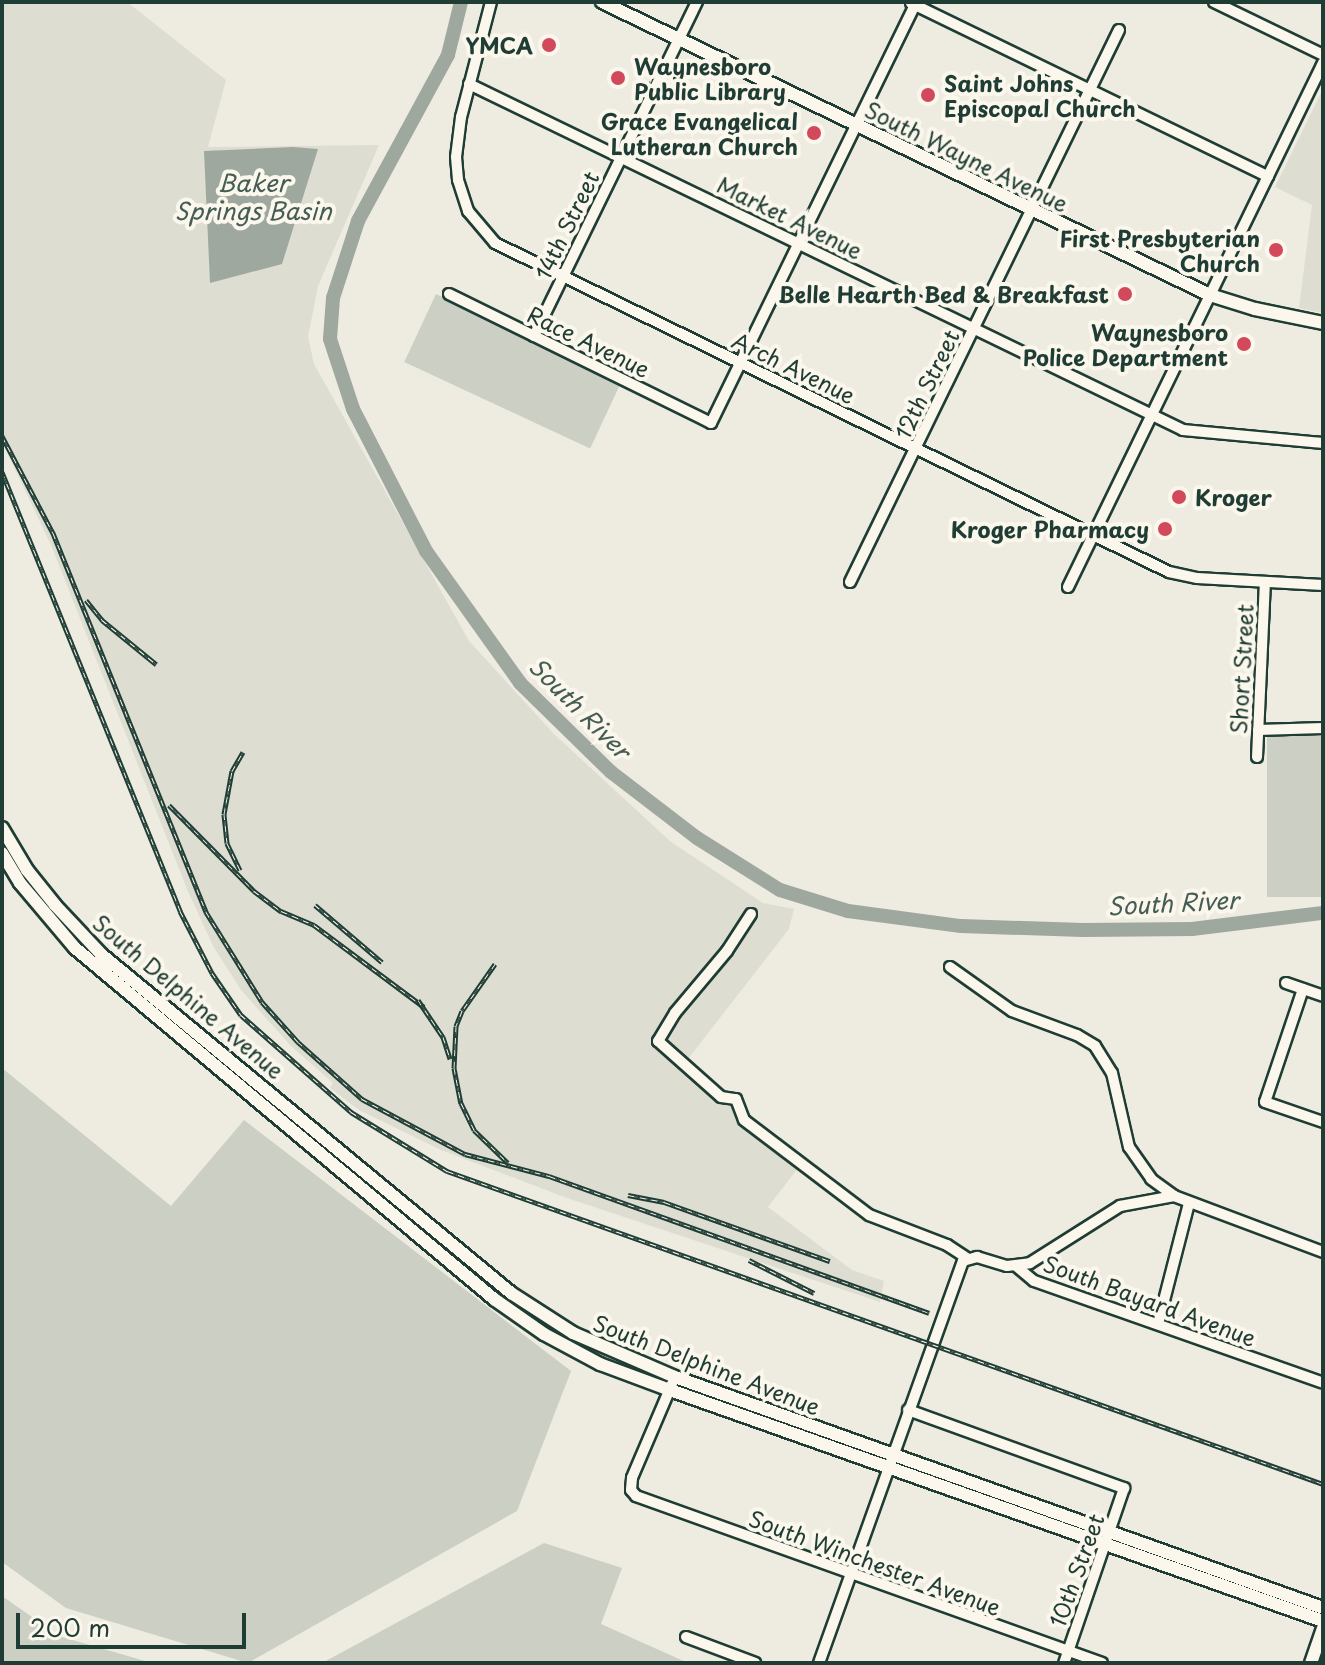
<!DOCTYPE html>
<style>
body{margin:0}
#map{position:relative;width:1325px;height:1665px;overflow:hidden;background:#eeece1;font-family:"Playpen Sans",sans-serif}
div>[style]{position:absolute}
.built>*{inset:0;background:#ddddd2}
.green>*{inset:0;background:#cbcfc4;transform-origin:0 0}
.water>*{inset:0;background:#9fa89f}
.river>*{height:14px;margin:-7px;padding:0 7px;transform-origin:7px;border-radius:7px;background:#9fa89f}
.roads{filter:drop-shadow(2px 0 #1f3d34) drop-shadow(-2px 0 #1f3d34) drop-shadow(0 2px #1f3d34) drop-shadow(0 -2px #1f3d34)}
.minor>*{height:10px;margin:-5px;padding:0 5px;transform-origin:5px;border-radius:5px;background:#fbf7ec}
.major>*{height:12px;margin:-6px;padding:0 6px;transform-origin:6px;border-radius:6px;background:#fbf7ec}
.rail>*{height:5px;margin-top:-2.5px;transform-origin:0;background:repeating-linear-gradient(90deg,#fbf7ec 0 6px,#1f3d34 0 12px);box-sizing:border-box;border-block:2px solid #1f3d34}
.dots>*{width:22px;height:22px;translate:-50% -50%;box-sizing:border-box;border:4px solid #fbf7ec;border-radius:50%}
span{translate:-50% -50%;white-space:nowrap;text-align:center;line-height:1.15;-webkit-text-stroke:8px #fbf7ec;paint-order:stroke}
.poi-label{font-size:22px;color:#1f3d34;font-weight:700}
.right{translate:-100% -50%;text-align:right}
.left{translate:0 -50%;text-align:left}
.street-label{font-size:22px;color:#1f3d34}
.water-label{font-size:24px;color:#455d54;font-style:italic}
.frame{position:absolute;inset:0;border:4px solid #1f3d34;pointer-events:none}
.scale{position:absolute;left:16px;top:1613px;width:230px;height:36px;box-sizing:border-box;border:4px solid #1f3d34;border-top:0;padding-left:10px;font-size:24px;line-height:28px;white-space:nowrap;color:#1f3d34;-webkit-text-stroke:6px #fbf7ec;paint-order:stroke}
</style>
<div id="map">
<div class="built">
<i style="clip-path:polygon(2px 2px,127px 2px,226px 80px,208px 147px,379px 145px,318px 286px,308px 337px,314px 364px,469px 641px,555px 735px,671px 842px,763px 903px,794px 909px,789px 929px,681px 1068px,802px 1163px,768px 1207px,852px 1270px,884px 1281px,880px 1302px,567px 1198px,441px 1150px,359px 1110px,330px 1088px,333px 1083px,290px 1045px,241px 990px,213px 946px,187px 889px,51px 545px,2px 442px)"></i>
<i style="clip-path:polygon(1323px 89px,1323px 313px,1299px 308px,1312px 205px,1275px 187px)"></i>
</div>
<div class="green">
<i style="left:436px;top:294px;width:205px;height:75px;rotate:25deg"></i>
<i style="left:1323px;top:730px;width:167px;height:56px;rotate:90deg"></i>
<i style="clip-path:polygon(2px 1068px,171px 1206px,244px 1120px,571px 1371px,517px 1511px,248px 1663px,66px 1608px,2px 1562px)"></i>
<i style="clip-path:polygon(544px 1543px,622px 1568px,601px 1624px,688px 1663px,322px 1663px)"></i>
<i style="clip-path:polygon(2px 1596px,59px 1636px,152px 1663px,2px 1663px)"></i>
</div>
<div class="water">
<i style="clip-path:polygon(293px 147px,318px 149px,282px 264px,210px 283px,204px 151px)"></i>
</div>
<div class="river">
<i style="left:461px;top:2px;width:55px;rotate:103.8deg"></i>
<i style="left:448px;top:55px;width:189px;rotate:118.5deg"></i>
<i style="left:358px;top:221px;width:81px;rotate:108deg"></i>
<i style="left:333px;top:298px;width:41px;rotate:94.2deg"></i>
<i style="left:330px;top:339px;width:74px;rotate:71.8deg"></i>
<i style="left:353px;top:409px;width:160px;rotate:62.8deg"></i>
<i style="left:426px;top:551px;width:162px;rotate:54.5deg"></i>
<i style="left:520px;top:683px;width:127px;rotate:44.4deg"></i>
<i style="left:611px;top:772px;width:108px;rotate:37.5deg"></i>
<i style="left:697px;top:838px;width:98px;rotate:32.1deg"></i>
<i style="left:780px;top:890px;width:71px;rotate:17.2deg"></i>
<i style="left:848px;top:911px;width:114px;rotate:7.6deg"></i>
<i style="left:961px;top:926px;width:122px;rotate:1.9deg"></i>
<i style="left:1083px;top:930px;width:109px;rotate:-0.5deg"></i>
<i style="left:1192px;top:929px;width:132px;rotate:-7deg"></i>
</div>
<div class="roads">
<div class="minor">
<i style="left:491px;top:2px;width:119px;rotate:104.6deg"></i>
<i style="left:461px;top:117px;width:40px;rotate:97.1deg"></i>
<i style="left:456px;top:157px;width:23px;rotate:85deg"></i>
<i style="left:458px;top:180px;width:33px;rotate:72deg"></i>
<i style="left:468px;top:211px;width:42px;rotate:49.8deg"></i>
<i style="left:495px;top:243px;width:750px;rotate:26.02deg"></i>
<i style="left:1169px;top:572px;width:29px;rotate:12deg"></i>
<i style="left:1197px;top:578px;width:126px;rotate:3.2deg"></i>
<i style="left:1214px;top:2px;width:121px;rotate:25.9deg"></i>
<i style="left:911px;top:3px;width:397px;rotate:25.9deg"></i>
<i style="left:469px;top:84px;width:793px;rotate:25.85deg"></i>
<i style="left:1183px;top:430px;width:141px;rotate:5.3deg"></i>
<i style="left:449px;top:294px;width:292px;rotate:26.2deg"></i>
<i style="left:711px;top:423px;width:468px;rotate:-64deg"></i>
<i style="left:534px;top:336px;width:372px;rotate:-64deg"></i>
<i style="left:850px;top:582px;width:614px;rotate:-64.02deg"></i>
<i style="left:1068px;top:587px;width:583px;rotate:-64.05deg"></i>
<i style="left:1258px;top:730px;width:65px;rotate:-1.8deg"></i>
<i style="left:1257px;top:757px;width:175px;rotate:-87.4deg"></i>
<i style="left:751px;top:914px;width:44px;rotate:123deg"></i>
<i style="left:727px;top:951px;width:81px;rotate:130deg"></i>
<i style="left:675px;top:1013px;width:33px;rotate:121deg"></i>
<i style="left:658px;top:1041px;width:84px;rotate:41.6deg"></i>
<i style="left:721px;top:1097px;width:15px;rotate:8deg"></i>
<i style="left:736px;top:1099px;width:22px;rotate:69deg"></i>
<i style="left:744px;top:1120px;width:157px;rotate:37.2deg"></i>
<i style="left:869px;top:1215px;width:84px;rotate:21deg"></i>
<i style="left:947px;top:1245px;width:24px;rotate:33deg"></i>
<i style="left:950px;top:967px;width:76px;rotate:35.4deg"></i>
<i style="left:1012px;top:1011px;width:69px;rotate:20.3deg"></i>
<i style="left:1077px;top:1035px;width:21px;rotate:31deg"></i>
<i style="left:1095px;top:1046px;width:32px;rotate:58deg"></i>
<i style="left:1112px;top:1073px;width:76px;rotate:77.1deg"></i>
<i style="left:1129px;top:1147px;width:39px;rotate:55deg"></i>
<i style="left:1151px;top:1179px;width:29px;rotate:36deg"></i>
<i style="left:1286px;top:983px;width:39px;rotate:19deg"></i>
<i style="left:1303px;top:989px;width:119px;rotate:108.6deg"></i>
<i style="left:1265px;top:1102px;width:61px;rotate:19deg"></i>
<i style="left:1016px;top:1266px;width:23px;rotate:40deg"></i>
<i style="left:1034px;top:1281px;width:306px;rotate:19.4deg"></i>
<i style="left:1158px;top:1324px;width:125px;rotate:-75.6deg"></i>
<i style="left:672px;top:1384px;width:102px;rotate:113.1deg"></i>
<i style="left:632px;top:1478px;width:12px;rotate:95deg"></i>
<i style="left:631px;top:1490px;width:8px;rotate:50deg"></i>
<i style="left:636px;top:1496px;width:495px;rotate:19.7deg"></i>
<i style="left:908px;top:1410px;width:230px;rotate:19.9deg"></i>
<i style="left:1124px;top:1488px;width:185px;rotate:108.9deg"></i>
<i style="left:686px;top:1637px;width:74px;rotate:20.6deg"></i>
<i style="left:819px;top:1663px;width:427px;rotate:-70.3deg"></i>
<i style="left:963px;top:1261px;width:15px;rotate:-16deg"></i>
<i style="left:977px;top:1257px;width:31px;rotate:17deg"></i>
<i style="left:1007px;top:1266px;width:23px;rotate:-7deg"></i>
<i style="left:1030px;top:1263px;width:107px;rotate:-32.3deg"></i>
<i style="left:1120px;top:1206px;width:55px;rotate:-10.5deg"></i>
<i style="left:1174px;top:1196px;width:159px;rotate:20.6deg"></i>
</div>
<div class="major">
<i style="left:602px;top:2px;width:675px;rotate:25.73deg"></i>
<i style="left:1210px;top:295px;width:47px;rotate:17.3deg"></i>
<i style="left:1255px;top:309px;width:69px;rotate:11.6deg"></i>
<i style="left:2px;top:828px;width:49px;rotate:59.2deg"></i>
<i style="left:27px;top:870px;width:45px;rotate:51.3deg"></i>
<i style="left:55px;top:905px;width:69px;rotate:46.8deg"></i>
<i style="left:102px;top:955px;width:531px;rotate:39.57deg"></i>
<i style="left:511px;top:1293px;width:74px;rotate:32.8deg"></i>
<i style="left:573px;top:1333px;width:111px;rotate:23.3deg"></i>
<i style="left:675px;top:1377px;width:688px;rotate:19.62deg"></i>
<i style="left:2px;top:853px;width:35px;rotate:59deg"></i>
<i style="left:20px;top:883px;width:85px;rotate:49.8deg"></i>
<i style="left:75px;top:948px;width:547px;rotate:39.95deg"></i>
<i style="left:494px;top:1299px;width:61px;rotate:35deg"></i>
<i style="left:544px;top:1334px;width:64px;rotate:28.2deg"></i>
<i style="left:600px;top:1364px;width:75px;rotate:20.4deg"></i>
<i style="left:670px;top:1390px;width:693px;rotate:19.48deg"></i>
<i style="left:1311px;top:1663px;width:37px;rotate:-71deg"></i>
</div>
</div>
<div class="rail">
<i style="left:2px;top:436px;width:110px;rotate:62.3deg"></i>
<i style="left:53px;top:533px;width:409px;rotate:68deg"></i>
<i style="left:206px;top:912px;width:106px;rotate:58.1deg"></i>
<i style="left:262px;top:1002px;width:54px;rotate:48deg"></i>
<i style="left:298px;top:1042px;width:86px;rotate:41.7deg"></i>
<i style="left:362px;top:1099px;width:117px;rotate:28.1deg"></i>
<i style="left:465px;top:1154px;width:87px;rotate:14.7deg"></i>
<i style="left:549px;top:1176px;width:404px;rotate:19.8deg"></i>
<i style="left:2px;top:472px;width:474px;rotate:67.9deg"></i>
<i style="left:180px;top:911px;width:70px;rotate:62.7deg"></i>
<i style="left:212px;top:973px;width:51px;rotate:55.4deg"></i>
<i style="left:241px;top:1015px;width:147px;rotate:41.4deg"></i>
<i style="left:351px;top:1112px;width:113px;rotate:31.6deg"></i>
<i style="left:447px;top:1171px;width:930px;rotate:19.66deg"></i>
<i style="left:86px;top:600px;width:26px;rotate:51deg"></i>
<i style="left:102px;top:620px;width:70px;rotate:39.2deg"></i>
<i style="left:169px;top:805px;width:121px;rotate:45.3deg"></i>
<i style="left:254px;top:891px;width:34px;rotate:37deg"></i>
<i style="left:281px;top:911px;width:36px;rotate:23deg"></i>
<i style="left:314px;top:925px;width:137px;rotate:36.7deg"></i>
<i style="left:240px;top:870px;width:30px;rotate:-116deg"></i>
<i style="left:227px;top:843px;width:29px;rotate:-96deg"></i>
<i style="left:224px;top:814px;width:44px;rotate:-79.5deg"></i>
<i style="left:232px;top:771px;width:22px;rotate:-60deg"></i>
<i style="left:315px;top:905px;width:88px;rotate:40.4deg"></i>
<i style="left:495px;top:964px;width:57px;rotate:125.1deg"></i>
<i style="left:462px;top:1011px;width:16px;rotate:112deg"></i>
<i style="left:456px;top:1026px;width:42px;rotate:92.7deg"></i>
<i style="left:454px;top:1068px;width:36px;rotate:79deg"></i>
<i style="left:461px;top:1103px;width:30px;rotate:64deg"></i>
<i style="left:474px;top:1130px;width:47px;rotate:44.1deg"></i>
<i style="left:418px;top:1000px;width:45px;rotate:56deg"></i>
<i style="left:443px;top:1037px;width:23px;rotate:72deg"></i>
<i style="left:628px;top:1195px;width:37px;rotate:11deg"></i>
<i style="left:664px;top:1202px;width:176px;rotate:19.6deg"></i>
<i style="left:749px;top:1260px;width:73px;rotate:26.9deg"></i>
</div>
<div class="dots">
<i style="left:549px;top:45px;background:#d1495b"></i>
<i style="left:618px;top:78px;background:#d1495b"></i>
<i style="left:928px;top:95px;background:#d1495b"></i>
<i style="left:814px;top:133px;background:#d1495b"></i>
<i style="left:1276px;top:250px;background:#d1495b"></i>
<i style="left:1125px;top:294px;background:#d1495b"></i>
<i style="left:1244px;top:344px;background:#d1495b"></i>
<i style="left:1179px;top:497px;background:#d1495b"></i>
<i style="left:1165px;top:529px;background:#d1495b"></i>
</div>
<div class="poi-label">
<span class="right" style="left:533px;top:45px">YMCA</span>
<span class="left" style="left:634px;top:78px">Waynesboro<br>Public Library</span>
<span class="left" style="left:944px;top:95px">Saint Johns<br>Episcopal Church</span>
<span class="right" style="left:798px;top:133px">Grace Evangelical<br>Lutheran Church</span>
<span class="right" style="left:1260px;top:250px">First Presbyterian<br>Church</span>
<span class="right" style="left:1109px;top:294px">Belle Hearth Bed &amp; Breakfast</span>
<span class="right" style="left:1228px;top:344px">Waynesboro<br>Police Department</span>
<span class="left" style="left:1195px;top:497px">Kroger</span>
<span class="right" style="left:1149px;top:529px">Kroger Pharmacy</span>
</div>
<div class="street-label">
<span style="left:967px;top:156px;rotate:26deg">South Wayne Avenue</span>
<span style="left:790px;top:217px;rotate:26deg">Market Avenue</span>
<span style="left:566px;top:225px;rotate:-64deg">14th Street</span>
<span style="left:589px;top:341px;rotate:26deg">Race Avenue</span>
<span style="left:794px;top:367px;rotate:26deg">Arch Avenue</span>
<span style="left:926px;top:384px;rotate:-64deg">12th Street</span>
<span style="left:1241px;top:669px;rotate:-87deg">Short Street</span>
<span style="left:189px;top:996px;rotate:40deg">South Delphine Avenue</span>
<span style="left:1150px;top:1300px;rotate:20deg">South Bayard Avenue</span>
<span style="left:707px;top:1364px;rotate:21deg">South Delphine Avenue</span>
<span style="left:875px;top:1562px;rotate:20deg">South Winchester Avenue</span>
<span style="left:1076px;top:1570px;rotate:-70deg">10th Street</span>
</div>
<div class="water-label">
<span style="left:253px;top:197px">Baker<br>Springs Basin</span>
<span style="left:580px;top:708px;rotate:45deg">South River</span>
<span style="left:1173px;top:903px;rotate:-3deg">South River</span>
</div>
<div class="frame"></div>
<div class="scale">200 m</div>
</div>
